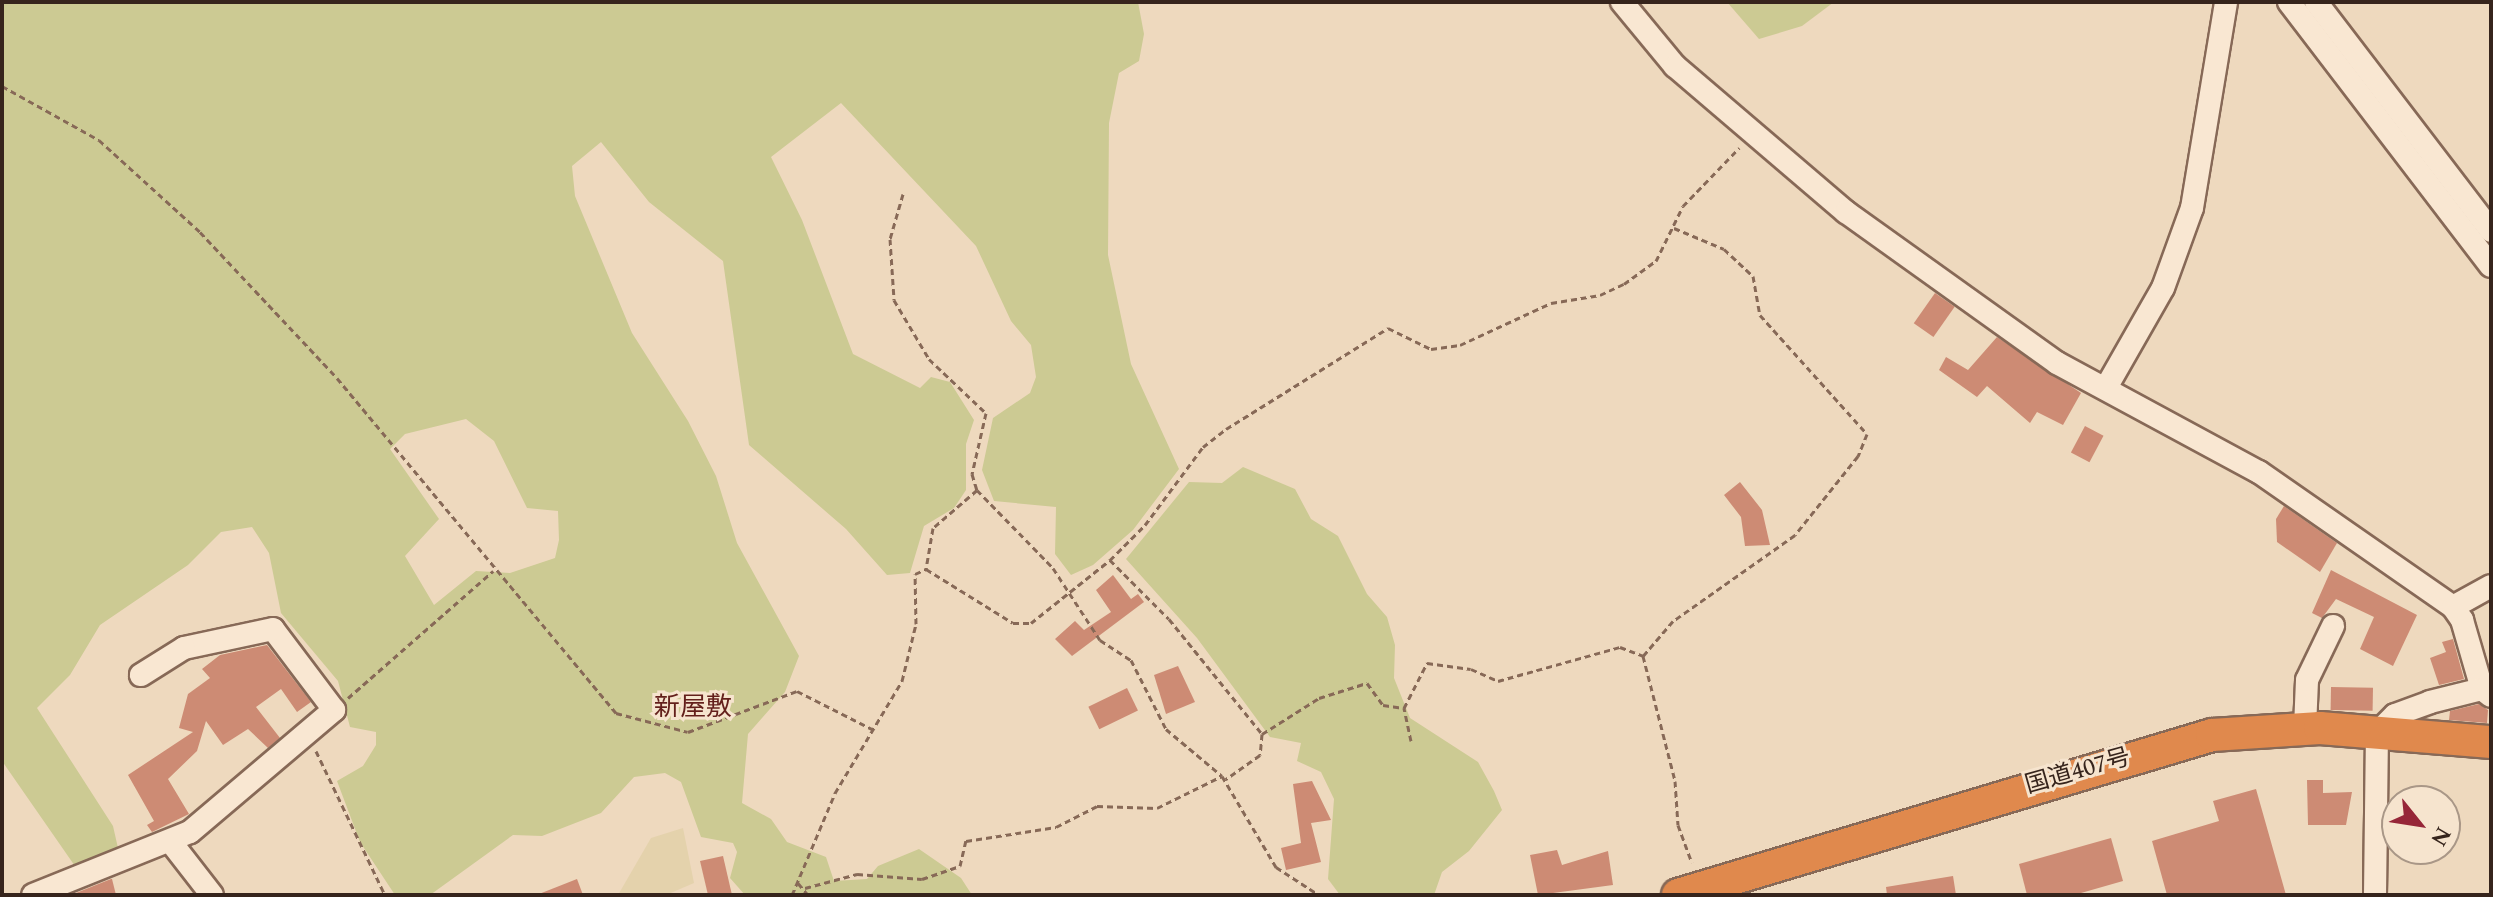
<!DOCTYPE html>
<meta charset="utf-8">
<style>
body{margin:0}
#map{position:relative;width:2493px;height:897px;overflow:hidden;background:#eed9be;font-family:Spectral,"Noto Sans JP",serif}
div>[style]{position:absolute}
.farmland>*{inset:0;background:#e4d2ac}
.green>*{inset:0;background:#ccca93}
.building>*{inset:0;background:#cd8b74;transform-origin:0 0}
.path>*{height:3px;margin-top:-1.5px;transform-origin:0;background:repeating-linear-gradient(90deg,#876957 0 6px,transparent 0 10px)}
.roads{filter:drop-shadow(2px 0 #876957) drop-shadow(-2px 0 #876957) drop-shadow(0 2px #876957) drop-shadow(0 -2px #876957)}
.minor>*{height:22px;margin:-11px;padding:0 11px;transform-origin:11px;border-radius:11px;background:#f9e7d2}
.highway>*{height:32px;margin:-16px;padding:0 16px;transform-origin:16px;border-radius:16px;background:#e0894d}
span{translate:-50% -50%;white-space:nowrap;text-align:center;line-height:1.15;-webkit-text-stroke:6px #f6e4ce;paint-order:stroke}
.street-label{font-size:24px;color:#36241c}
.neighbourhood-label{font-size:26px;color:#631f1b}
.frame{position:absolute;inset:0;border:4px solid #36241c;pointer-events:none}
.north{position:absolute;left:2381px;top:785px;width:80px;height:80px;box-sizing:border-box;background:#f6e4ce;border:2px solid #a99787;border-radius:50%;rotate:120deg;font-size:22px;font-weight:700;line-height:32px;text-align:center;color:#36241c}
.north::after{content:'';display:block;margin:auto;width:28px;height:36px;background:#962638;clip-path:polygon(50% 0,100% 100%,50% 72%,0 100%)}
</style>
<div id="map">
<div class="farmland">
<i style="clip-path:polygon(683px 828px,694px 883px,666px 895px,618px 895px,651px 838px)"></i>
</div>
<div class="green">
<i style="clip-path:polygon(evenodd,2px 2px,1138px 2px,1144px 34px,1139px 61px,1119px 73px,1109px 123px,1108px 255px,1131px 364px,1179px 469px,1133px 530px,1093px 565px,1071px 575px,1055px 554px,1056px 507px,994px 501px,982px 470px,993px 418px,1030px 393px,1036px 377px,1031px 345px,1011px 321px,976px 246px,841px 103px,771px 157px,802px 220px,853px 354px,920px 388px,931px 377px,950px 382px,974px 420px,966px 444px,966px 490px,954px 508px,924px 526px,910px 573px,887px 575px,846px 529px,749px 445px,723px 261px,649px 202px,601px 142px,572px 166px,575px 196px,632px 333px,688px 421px,716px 476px,737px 543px,799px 656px,785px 692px,748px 734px,742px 803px,771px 819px,787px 842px,826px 857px,834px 881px,867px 879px,878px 866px,919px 849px,961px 878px,972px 895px,745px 895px,730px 878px,737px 852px,733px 843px,701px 837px,681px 782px,665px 773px,634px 777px,601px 813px,542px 836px,513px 835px,430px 895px,395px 895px,360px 842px,337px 781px,363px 766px,376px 745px,376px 732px,350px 727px,338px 681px,281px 613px,269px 553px,252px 527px,221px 532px,188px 565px,100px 625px,70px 675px,37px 708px,113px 826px,118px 848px,77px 869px,2px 761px,2px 2px,466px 419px,494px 441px,527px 508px,558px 511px,559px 540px,555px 558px,510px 573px,476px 571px,434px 605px,405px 556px,439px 519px,390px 449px,405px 434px,466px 419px)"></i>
<i style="clip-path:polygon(1727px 2px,1834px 2px,1802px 26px,1759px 39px)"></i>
<i style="clip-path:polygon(1243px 467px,1295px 489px,1311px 519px,1338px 536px,1367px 594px,1387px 617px,1395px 645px,1394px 678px,1410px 718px,1478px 762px,1494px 791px,1502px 810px,1469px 851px,1442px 872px,1434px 895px,1340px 895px,1328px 879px,1334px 799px,1321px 772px,1297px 761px,1301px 743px,1270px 737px,1197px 638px,1126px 559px,1189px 482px,1222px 483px)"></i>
</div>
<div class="building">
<i style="left:1935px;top:293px;width:24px;height:37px;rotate:35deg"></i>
<i style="clip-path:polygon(1997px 337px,2081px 393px,2063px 425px,2037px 412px,2030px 423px,1987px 386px,1977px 397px,1939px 370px,1946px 357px,1968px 370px)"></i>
<i style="left:2085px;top:426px;width:21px;height:30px;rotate:28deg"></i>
<i style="clip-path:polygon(1740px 482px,1762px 510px,1770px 545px,1745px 546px,1741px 517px,1724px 495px)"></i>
<i style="clip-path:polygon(2284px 506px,2337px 543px,2320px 572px,2277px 542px,2276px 519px)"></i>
<i style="clip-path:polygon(2331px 570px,2417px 615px,2393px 666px,2360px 649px,2374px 617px,2336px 599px,2322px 618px,2312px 613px)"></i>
<i style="clip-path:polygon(1113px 575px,1131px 599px,1138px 594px,1144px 602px,1072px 656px,1055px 639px,1075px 621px,1084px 630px,1111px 612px,1096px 590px)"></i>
<i style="clip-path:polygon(2453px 639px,2464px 679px,2439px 685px,2430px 658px,2446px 652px,2442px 642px)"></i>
<i style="clip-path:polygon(267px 645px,311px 702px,297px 712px,281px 689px,256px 707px,280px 738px,268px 748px,248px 729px,223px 745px,206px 721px,197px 751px,168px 779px,189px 814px,152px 832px,147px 825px,154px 821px,128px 775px,193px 732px,179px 728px,188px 694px,210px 678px,202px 669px,220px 655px)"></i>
<i style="clip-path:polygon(1178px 666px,1195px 702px,1166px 714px,1154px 675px)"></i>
<i style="left:2331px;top:687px;width:42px;height:23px;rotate:1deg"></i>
<i style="left:1127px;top:688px;width:25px;height:43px;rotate:64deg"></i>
<i style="clip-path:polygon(2479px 704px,2488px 710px,2487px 723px,2449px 720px,2450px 711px)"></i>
<i style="clip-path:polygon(2307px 780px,2323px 780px,2323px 793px,2352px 792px,2346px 825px,2308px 825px)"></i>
<i style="clip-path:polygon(1312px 781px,1331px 820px,1311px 823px,1321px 862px,1286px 870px,1281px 848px,1301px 843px,1293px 784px)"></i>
<i style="clip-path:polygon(2256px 789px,2286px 895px,2167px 895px,2152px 841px,2219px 821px,2213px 801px)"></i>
<i style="clip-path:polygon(2111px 838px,2123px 881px,2074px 895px,2027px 895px,2019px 864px)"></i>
<i style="clip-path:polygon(1557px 850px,1562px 865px,1608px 851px,1613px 885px,1538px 895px,1530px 855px)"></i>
<i style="clip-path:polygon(723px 856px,732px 895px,708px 895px,700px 861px)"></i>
<i style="clip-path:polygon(1953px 876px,1956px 895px,1887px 895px,1886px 887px)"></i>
<i style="clip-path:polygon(112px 879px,116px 895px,71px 895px,111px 879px)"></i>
<i style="clip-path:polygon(577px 879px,583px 895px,539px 895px,539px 894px)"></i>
</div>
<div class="path">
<i style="left:2px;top:86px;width:111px;rotate:29.1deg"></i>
<i style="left:99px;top:140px;width:137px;rotate:42.3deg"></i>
<i style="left:200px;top:232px;width:200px;rotate:46.8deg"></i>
<i style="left:337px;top:378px;width:436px;rotate:50.2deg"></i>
<i style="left:616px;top:713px;width:74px;rotate:14.8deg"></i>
<i style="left:688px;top:732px;width:116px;rotate:-20.6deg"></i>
<i style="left:797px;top:691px;width:86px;rotate:26.9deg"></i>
<i style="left:903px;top:194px;width:47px;rotate:106.1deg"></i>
<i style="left:890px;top:239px;width:61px;rotate:86.2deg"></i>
<i style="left:894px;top:300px;width:69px;rotate:59.3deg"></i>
<i style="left:929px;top:359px;width:79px;rotate:43.5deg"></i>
<i style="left:986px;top:413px;width:63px;rotate:102.9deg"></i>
<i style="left:972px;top:474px;width:17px;rotate:73deg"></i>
<i style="left:977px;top:490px;width:58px;rotate:139.2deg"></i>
<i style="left:933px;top:528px;width:42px;rotate:99.7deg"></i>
<i style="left:1674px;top:228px;width:54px;rotate:22.8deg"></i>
<i style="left:1724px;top:249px;width:40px;rotate:43deg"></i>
<i style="left:1753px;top:276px;width:40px;rotate:80deg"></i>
<i style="left:1760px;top:315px;width:160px;rotate:48deg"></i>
<i style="left:1867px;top:434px;width:24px;rotate:112deg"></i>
<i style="left:1858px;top:456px;width:101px;rotate:128.6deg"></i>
<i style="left:1795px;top:535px;width:149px;rotate:144.8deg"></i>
<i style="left:1673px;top:621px;width:46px;rotate:130.6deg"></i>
<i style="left:1643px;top:656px;width:129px;rotate:75.6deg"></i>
<i style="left:1675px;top:781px;width:44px;rotate:86.1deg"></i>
<i style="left:1678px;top:825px;width:40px;rotate:69.8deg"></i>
<i style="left:977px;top:490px;width:109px;rotate:45.7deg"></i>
<i style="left:1053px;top:568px;width:86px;rotate:56.9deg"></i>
<i style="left:1100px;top:640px;width:37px;rotate:33deg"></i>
<i style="left:1131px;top:660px;width:77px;rotate:63.1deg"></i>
<i style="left:1166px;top:729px;width:73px;rotate:40deg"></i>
<i style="left:1222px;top:776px;width:106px;rotate:59.3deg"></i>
<i style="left:1276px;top:867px;width:51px;rotate:33.1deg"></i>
<i style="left:1110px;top:560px;width:83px;rotate:45deg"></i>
<i style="left:1169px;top:619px;width:148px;rotate:51deg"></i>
<i style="left:1262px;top:734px;width:21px;rotate:95deg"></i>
<i style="left:1260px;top:755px;width:42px;rotate:144.8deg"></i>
<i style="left:348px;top:698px;width:193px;rotate:-41.2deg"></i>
<i style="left:1262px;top:734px;width:67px;rotate:-32.3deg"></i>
<i style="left:1319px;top:698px;width:50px;rotate:-17.4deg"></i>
<i style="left:1367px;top:683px;width:27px;rotate:54deg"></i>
<i style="left:1383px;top:705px;width:21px;rotate:8deg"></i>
<i style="left:1411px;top:741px;width:34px;rotate:-102deg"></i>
<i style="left:1404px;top:708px;width:51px;rotate:-62.9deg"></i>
<i style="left:1427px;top:663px;width:44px;rotate:7.8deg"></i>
<i style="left:1471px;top:669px;width:30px;rotate:24deg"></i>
<i style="left:1498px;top:681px;width:127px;rotate:-15.6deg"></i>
<i style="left:1620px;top:647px;width:25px;rotate:21deg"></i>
<i style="left:316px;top:751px;width:160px;rotate:64.4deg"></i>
<i style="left:798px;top:883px;width:16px;rotate:50deg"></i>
<i style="left:805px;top:888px;width:54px;rotate:-15.1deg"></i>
<i style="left:857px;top:874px;width:65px;rotate:4.4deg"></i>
<i style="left:922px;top:879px;width:40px;rotate:-18.9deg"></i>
<i style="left:960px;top:866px;width:26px;rotate:-77deg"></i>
<i style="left:966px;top:841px;width:91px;rotate:-8.8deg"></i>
<i style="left:1056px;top:827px;width:46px;rotate:-27.1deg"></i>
<i style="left:1097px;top:806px;width:60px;rotate:1.9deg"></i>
<i style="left:1157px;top:808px;width:72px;rotate:-26.2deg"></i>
<i style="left:792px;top:895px;width:111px;rotate:-67.1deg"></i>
<i style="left:835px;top:793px;width:131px;rotate:-59.1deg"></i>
<i style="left:902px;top:681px;width:59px;rotate:-76.2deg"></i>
<i style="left:916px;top:624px;width:50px;rotate:-91.1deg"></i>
<i style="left:915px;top:574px;width:12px;rotate:-24deg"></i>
<i style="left:926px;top:569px;width:102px;rotate:31.8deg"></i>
<i style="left:1013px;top:623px;width:18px"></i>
<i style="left:1031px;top:623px;width:101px;rotate:-38.6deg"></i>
<i style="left:1110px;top:560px;width:49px;rotate:-45deg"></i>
<i style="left:1145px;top:525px;width:97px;rotate:-53.4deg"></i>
<i style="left:1203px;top:447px;width:29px;rotate:-38deg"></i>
<i style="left:1226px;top:429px;width:191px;rotate:-31.9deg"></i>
<i style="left:1388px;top:328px;width:48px;rotate:26deg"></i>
<i style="left:1431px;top:349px;width:29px;rotate:-8deg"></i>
<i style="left:1460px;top:345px;width:100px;rotate:-24.8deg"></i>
<i style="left:1551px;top:303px;width:50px;rotate:-9.3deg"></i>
<i style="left:1600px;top:295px;width:26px;rotate:-25deg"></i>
<i style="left:1624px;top:284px;width:39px;rotate:-36deg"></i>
<i style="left:1656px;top:261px;width:61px;rotate:-63.9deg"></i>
<i style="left:1683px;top:206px;width:81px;rotate:-46deg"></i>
</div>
<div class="roads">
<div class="minor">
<i style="left:1622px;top:2px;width:83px;rotate:50.4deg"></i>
<i style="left:1675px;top:66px;width:225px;rotate:40.5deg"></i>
<i style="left:1846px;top:212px;width:259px;rotate:35.6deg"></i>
<i style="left:2057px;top:363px;width:230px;rotate:28.4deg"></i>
<i style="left:2259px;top:472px;width:236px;rotate:34.8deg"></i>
<i style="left:2453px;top:607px;width:16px;rotate:55deg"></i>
<i style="left:2462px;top:620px;width:72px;rotate:73.8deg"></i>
<i style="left:2289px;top:2px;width:332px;rotate:52.6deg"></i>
<i style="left:2316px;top:2px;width:288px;rotate:52.6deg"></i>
<i style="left:2107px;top:386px;width:113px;rotate:-60.3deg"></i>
<i style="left:2163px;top:288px;width:85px;rotate:-70.1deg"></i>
<i style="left:2192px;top:208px;width:209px;rotate:-80.6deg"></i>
<i style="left:2453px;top:607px;width:43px;rotate:-28.9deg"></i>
<i style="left:2305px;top:728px;width:48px;rotate:-87.6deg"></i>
<i style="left:2307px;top:680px;width:60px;rotate:-64.3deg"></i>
<i style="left:170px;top:841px;width:68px;rotate:52.1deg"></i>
<i style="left:33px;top:895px;width:169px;rotate:-21.9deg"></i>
<i style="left:190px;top:832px;width:189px;rotate:-40.3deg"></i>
<i style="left:334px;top:710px;width:101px;rotate:-127deg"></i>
<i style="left:273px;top:629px;width:91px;rotate:167.9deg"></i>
<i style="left:184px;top:648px;width:51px;rotate:147.9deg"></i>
<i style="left:2375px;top:895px;width:162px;rotate:-89.3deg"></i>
<i style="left:2377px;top:733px;width:25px;rotate:-45deg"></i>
<i style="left:2395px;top:715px;width:37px;rotate:-20deg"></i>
<i style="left:2430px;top:702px;width:54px;rotate:-14deg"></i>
<i style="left:2482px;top:689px;width:11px;rotate:38deg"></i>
</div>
<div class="highway">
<i style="left:1678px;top:895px;width:557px;rotate:-16.68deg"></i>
<i style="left:2212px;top:735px;width:108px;rotate:-3.7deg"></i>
<i style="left:2320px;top:728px;width:172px;rotate:4.7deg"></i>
</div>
</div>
<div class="street-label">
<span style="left:2078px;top:772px;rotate:-16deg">国道407号</span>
</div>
<div class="neighbourhood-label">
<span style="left:693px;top:708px">新屋敷</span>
</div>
<div class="frame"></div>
<div class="north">N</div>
</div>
